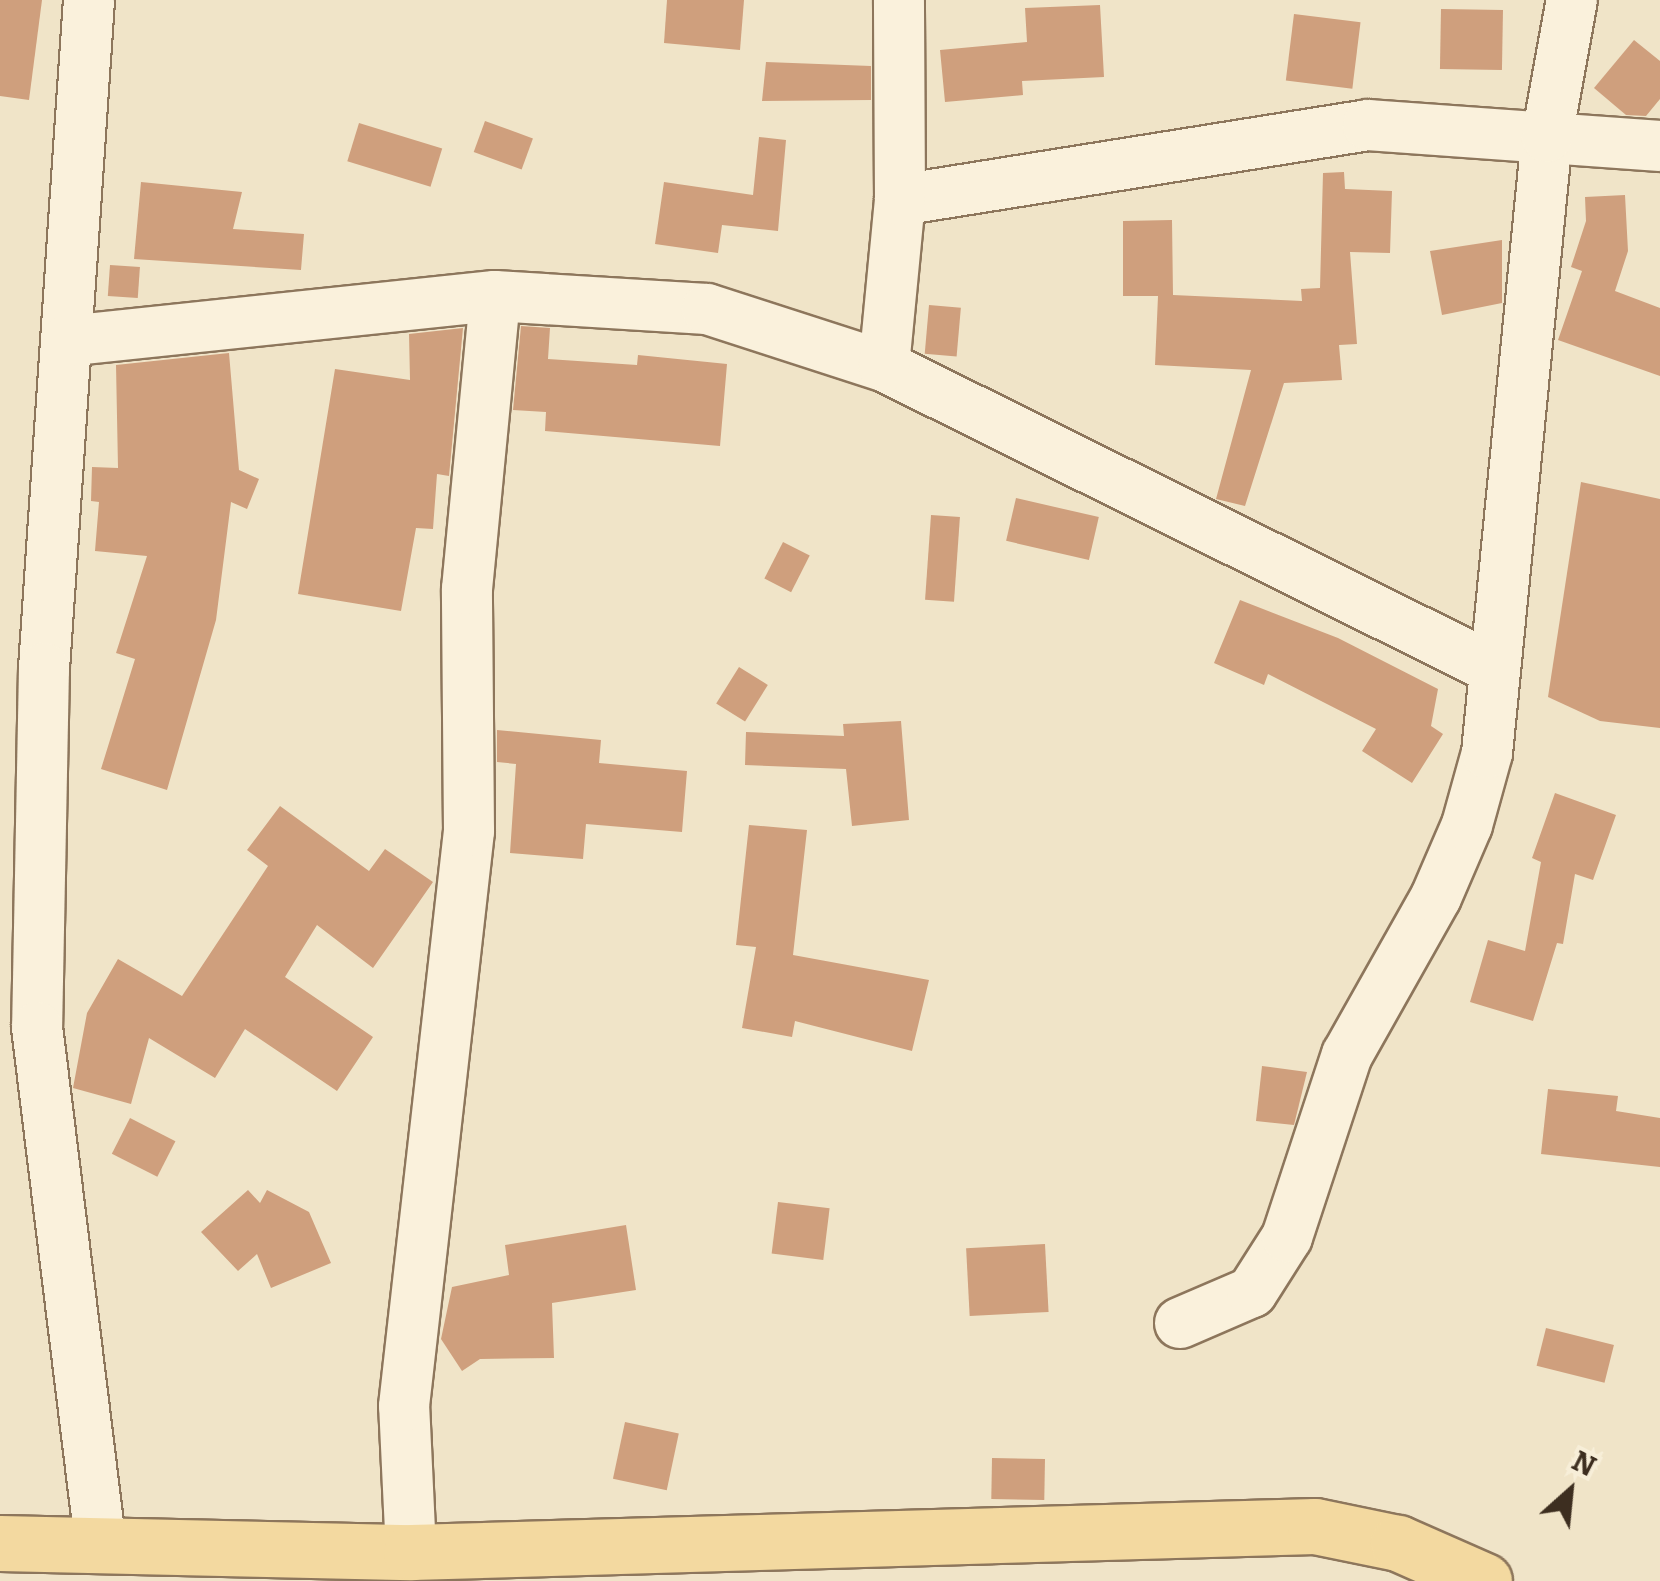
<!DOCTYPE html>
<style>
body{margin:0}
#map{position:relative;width:1660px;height:1581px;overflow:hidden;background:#f0e4c8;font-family:Bitter,serif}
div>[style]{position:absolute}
.building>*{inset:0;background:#cf9f7d;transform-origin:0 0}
.roads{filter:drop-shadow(2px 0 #8d765c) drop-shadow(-2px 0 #8d765c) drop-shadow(0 2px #8d765c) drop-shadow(0 -2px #8d765c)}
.minor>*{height:50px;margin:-25px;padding:0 25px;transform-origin:25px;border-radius:25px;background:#faf1dc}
.major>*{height:55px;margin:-27.5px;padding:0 27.5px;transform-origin:27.5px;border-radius:27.5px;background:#f3d9a0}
span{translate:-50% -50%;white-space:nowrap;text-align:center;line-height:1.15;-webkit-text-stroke:8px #f7eed8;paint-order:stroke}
.north{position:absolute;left:1520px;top:1441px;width:100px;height:100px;-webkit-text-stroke:8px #f7eed8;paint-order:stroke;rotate:27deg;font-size:28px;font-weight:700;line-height:40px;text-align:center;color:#3d2e20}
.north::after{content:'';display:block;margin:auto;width:35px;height:45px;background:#3d2e20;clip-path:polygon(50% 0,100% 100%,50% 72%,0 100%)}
</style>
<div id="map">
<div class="building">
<i style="clip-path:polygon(0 0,42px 0,29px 100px,0 96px)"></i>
<i style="clip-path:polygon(667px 0,744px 0,740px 50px,664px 43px)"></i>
<i style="clip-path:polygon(1100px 5px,1104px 77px,1022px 81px,1023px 95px,945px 102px,940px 50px,1027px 42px,1025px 8px)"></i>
<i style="left:1441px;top:9px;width:62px;height:60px;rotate:1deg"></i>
<i style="left:1294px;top:14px;width:67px;height:67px;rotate:7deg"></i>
<i style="clip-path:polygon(1634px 40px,1660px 61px,1660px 99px,1646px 116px,1626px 115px,1594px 88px)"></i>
<i style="clip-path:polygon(766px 62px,871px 66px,871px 100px,762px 101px)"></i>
<i style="left:485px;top:121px;width:51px;height:33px;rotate:20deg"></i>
<i style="left:359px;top:123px;width:87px;height:40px;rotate:17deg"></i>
<i style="clip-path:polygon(759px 137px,786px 140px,778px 231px,722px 225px,718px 253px,655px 244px,664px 182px,753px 195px)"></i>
<i style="clip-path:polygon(1344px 172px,1345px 189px,1392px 191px,1390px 253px,1350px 252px,1357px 344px,1339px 345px,1342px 380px,1284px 383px,1245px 506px,1216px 499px,1251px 370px,1155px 365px,1158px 296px,1123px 296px,1123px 221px,1172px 220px,1173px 295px,1302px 301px,1301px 289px,1320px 288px,1323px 173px)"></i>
<i style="clip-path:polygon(141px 182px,242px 192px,233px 229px,304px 234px,301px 270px,134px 259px)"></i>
<i style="clip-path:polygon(1625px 195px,1628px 251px,1615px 291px,1660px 308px,1660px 376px,1558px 340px,1582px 271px,1571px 267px,1586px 221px,1585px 197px)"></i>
<i style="clip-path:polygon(1502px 240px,1502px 303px,1442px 315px,1430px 251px)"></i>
<i style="left:110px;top:265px;width:30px;height:31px;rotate:4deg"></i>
<i style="left:929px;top:305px;width:32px;height:49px;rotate:5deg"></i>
<i style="clip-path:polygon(521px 326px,550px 328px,548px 359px,637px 365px,638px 355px,727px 364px,720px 446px,545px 431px,546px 412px,513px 410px)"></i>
<i style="clip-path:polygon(463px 328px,449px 476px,437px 474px,433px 529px,416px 528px,401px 611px,298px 594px,335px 369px,410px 380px,409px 334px)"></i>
<i style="clip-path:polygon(229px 353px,239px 470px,259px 479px,247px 509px,231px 502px,216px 620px,167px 790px,101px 769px,135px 659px,116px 653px,147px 556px,95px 551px,99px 502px,91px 501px,92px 467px,118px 468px,116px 365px)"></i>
<i style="clip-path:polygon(1581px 482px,1660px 499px,1660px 728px,1600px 721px,1548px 697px)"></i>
<i style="left:1016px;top:498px;width:85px;height:44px;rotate:13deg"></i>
<i style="left:931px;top:515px;width:29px;height:85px;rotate:4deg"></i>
<i style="left:783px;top:542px;width:30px;height:41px;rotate:27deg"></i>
<i style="clip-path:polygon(1240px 600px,1338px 638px,1438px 689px,1431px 726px,1443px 734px,1412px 783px,1362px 751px,1376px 729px,1268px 674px,1264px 685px,1214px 663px)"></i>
<i style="left:739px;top:667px;width:34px;height:43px;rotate:32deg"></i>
<i style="clip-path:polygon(901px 721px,909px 820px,852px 826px,846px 769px,745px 765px,746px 732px,844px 736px,843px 724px)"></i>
<i style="clip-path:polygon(497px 730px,601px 740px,599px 763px,687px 771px,682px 832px,586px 824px,583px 859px,510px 853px,516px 764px,497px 762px)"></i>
<i style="clip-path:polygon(1555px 793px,1616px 815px,1593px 880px,1575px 874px,1563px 944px,1557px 943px,1533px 1021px,1470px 1002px,1488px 940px,1525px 951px,1541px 862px,1532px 858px)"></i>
<i style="clip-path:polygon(280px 806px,369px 871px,385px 849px,433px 882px,373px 968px,317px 925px,285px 977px,373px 1037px,337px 1091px,245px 1029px,215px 1078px,149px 1038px,131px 1104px,73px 1088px,87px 1013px,118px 959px,182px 996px,268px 866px,247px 850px)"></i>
<i style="clip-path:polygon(749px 825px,807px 830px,793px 955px,929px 980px,912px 1051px,795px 1021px,792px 1037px,742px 1028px,756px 947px,736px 945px)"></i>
<i style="clip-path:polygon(1262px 1066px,1307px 1072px,1294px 1125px,1256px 1121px)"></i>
<i style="clip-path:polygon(1548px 1089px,1618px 1096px,1616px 1111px,1660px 1118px,1660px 1167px,1541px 1154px)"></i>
<i style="left:130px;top:1118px;width:51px;height:40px;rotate:27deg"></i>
<i style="clip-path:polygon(248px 1190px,260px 1203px,267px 1190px,309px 1212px,331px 1263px,271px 1288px,257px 1254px,238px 1271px,201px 1232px)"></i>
<i style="left:778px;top:1202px;width:52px;height:52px;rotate:7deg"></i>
<i style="clip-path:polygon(626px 1225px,636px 1290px,552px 1303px,554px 1358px,480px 1359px,462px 1371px,441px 1339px,452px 1287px,509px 1275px,505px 1245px)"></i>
<i style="left:1045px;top:1244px;width:68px;height:79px;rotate:87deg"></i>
<i style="left:1546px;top:1328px;width:70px;height:39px;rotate:14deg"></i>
<i style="left:625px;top:1422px;width:55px;height:58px;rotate:12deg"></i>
<i style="left:992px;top:1458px;width:53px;height:41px;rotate:1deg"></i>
</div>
<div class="roads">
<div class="minor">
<i style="left:89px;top:0;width:670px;rotate:93.85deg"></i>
<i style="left:44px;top:668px;width:359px;rotate:91.1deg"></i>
<i style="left:37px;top:1027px;width:517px;rotate:83deg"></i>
<i style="left:900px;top:200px;width:474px;rotate:-9.1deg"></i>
<i style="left:1368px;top:125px;width:293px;rotate:4.1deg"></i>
<i style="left:66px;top:341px;width:431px;rotate:-6deg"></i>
<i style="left:495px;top:296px;width:212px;rotate:3.5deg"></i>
<i style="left:707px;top:309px;width:186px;rotate:17.9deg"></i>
<i style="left:884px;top:366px;width:681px;rotate:26.41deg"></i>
<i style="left:884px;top:366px;width:167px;rotate:-84.5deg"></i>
<i style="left:900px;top:200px;width:200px;rotate:-90.3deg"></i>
<i style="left:1180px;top:1323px;width:78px;rotate:-23.3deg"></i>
<i style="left:1252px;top:1292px;width:65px;rotate:-57.5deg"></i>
<i style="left:1287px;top:1237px;width:192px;rotate:-71.8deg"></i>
<i style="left:1347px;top:1055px;width:181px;rotate:-60.6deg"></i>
<i style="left:1436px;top:897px;width:78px;rotate:-66.7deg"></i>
<i style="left:1467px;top:825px;width:75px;rotate:-74.5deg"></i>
<i style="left:1487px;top:753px;width:619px;rotate:-84.44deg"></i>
<i style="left:1547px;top:137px;width:139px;rotate:-79.7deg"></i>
<i style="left:411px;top:1552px;width:146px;rotate:-92.7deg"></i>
<i style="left:404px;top:1406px;width:579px;rotate:-83.55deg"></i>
<i style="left:469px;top:831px;width:242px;rotate:-90.5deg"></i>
<i style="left:467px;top:589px;width:294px;rotate:-84.5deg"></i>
</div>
<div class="major">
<i style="left:0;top:1543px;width:411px;rotate:1.3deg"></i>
<i style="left:411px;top:1552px;width:904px;rotate:-1.65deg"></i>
<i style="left:1315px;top:1526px;width:85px;rotate:11.6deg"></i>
<i style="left:1398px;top:1543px;width:94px;rotate:23.8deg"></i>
</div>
</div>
<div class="north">N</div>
</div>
